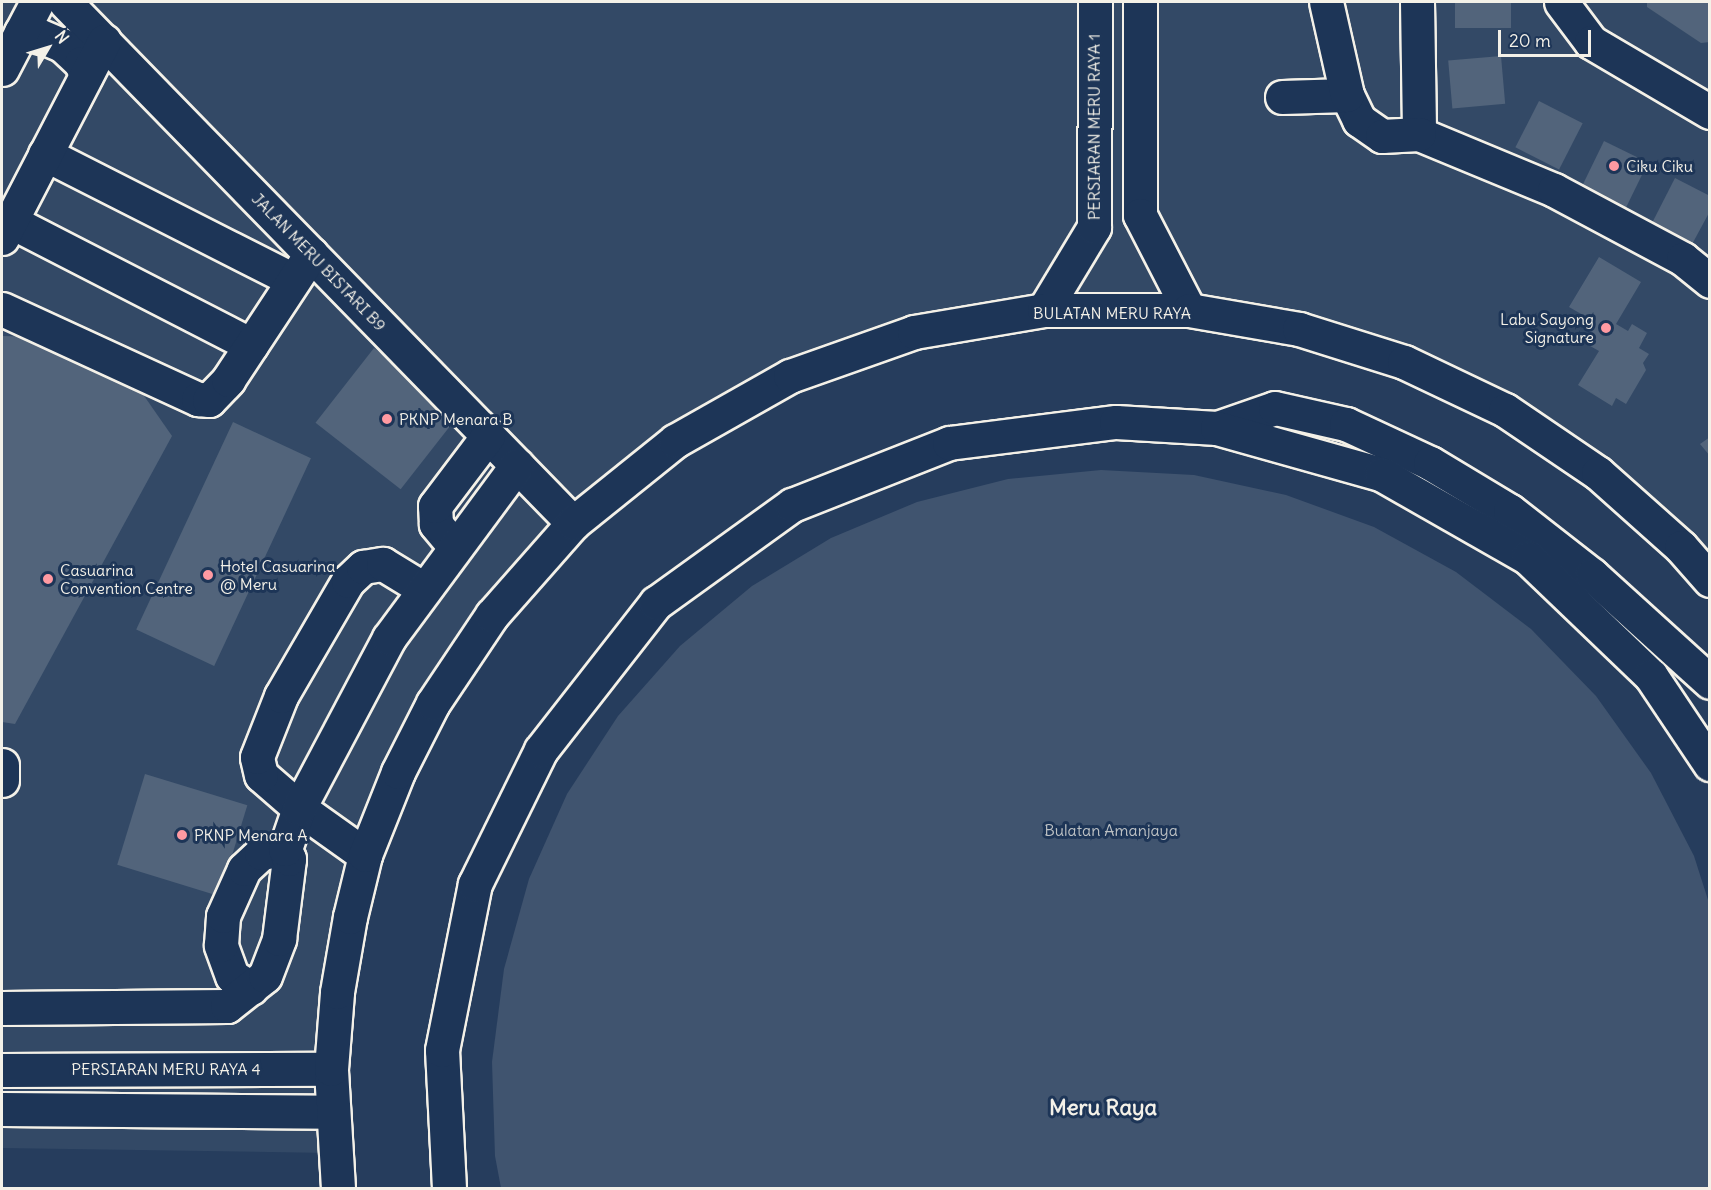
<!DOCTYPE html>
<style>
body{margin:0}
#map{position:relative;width:1711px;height:1190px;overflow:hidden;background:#263d5d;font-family:Delius,sans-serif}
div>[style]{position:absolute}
.built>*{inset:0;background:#334966}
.green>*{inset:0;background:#40546f}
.building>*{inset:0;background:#52647b;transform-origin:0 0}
.roads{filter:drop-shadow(2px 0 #f4f1e8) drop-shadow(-2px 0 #f4f1e8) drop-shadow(0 2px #f4f1e8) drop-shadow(0 -2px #f4f1e8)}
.minor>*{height:33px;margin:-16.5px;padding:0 16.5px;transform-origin:16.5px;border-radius:16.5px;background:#1d3557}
.dots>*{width:16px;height:16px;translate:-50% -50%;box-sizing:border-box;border:3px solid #1d3557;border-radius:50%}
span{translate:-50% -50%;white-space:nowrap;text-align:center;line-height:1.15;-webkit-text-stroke:6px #1d3557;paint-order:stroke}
.street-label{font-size:16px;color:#f4f1e8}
.poi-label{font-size:16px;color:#f4f1e8}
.left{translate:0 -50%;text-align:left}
.right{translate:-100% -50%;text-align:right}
.park-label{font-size:16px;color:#bec2c4}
.district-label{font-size:22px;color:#f4f1e8;font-weight:700}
.frame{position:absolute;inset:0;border:3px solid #f4f1e8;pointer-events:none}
.north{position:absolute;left:18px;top:18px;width:60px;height:60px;-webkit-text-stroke:4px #1d3557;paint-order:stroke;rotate:52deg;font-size:16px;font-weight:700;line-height:24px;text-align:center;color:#f4f1e8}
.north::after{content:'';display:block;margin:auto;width:21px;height:27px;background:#f4f1e8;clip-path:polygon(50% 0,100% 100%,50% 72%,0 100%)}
.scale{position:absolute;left:1498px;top:30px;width:93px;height:27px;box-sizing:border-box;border:3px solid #f4f1e8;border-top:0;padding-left:8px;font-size:18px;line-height:21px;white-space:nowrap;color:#f4f1e8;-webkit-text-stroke:4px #1d3557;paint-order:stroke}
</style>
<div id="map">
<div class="built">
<i style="clip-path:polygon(2px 2px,1709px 2px,1709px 588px,1475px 380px,1243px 314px,993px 310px,784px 383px,609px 488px,412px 747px,335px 981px,330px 1153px,2px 1148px)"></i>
</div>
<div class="green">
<i style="clip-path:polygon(1101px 470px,1194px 475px,1286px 495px,1374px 527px,1456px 572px,1531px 629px,1596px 696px,1651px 773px,1694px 856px,1709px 903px,1709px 1188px,501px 1188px,495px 1156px,492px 1062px,504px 969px,529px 879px,567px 794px,618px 716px,680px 646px,752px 586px,831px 538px,917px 502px,1008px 479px)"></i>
</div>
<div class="building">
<i style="left:1455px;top:2px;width:56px;height:26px"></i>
<i style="clip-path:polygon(1647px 2px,1710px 2px,1710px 42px,1701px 43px,1647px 7px)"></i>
<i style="left:1501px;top:56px;width:48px;height:53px;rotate:85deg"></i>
<i style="left:1539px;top:101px;width:49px;height:52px;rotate:27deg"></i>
<i style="left:1604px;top:141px;width:49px;height:53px;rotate:26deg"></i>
<i style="clip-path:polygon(1675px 178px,1710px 196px,1710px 211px,1690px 248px,1650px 227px)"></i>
<i style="clip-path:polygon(1599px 257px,1641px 282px,1616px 324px,1628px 331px,1632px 324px,1647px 333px,1639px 348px,1649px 354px,1643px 363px,1646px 370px,1626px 404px,1616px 398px,1612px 406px,1578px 385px,1599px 351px,1583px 342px,1595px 322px,1569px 307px)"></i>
<i style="clip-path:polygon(2px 336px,43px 337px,140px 390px,172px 436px,15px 724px,2px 722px)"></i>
<i style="left:374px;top:348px;width:108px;height:95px;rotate:38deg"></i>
<i style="left:233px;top:422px;width:86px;height:229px;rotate:25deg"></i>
<i style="clip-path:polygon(1710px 437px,1710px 456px,1700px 444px)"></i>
<i style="left:145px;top:774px;width:107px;height:95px;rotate:17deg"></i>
</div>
<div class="roads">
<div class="minor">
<i style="left:65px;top:2px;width:728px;rotate:45.72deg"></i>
<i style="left:1140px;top:2px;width:213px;rotate:90deg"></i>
<i style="left:1140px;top:215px;width:107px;rotate:62.7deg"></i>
<i style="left:1417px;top:2px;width:132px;rotate:89.1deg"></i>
<i style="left:1419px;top:134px;width:146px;rotate:22.5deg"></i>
<i style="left:1554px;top:190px;width:146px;rotate:28.1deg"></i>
<i style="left:1683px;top:259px;width:35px;rotate:39deg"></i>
<i style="left:1561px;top:2px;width:50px;rotate:53.1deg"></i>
<i style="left:1591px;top:42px;width:138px;rotate:30.5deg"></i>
<i style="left:21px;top:32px;width:17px;rotate:10deg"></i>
<i style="left:38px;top:35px;width:26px;rotate:23deg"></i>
<i style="left:62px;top:45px;width:26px;rotate:43deg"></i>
<i style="left:81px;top:63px;width:13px;rotate:67deg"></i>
<i style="left:2px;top:69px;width:76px;rotate:-62.4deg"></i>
<i style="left:1347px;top:95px;width:28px;rotate:64deg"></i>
<i style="left:1359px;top:120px;width:28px;rotate:35deg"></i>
<i style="left:1382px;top:136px;width:37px;rotate:-3deg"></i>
<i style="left:1282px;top:97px;width:65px;rotate:-1.8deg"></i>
<i style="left:1347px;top:95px;width:95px;rotate:-102.7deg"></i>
<i style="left:45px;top:154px;width:278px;rotate:26.9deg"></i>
<i style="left:10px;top:221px;width:271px;rotate:27.2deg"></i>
<i style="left:2px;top:238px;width:222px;rotate:-62.6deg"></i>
<i style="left:2px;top:309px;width:216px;rotate:24.7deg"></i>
<i style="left:198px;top:399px;width:11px;rotate:5deg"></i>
<i style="left:209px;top:400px;width:28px;rotate:-46deg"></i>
<i style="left:228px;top:380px;width:151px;rotate:-56.6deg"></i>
<i style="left:1044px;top:310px;width:97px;rotate:-58.9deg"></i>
<i style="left:1094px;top:227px;width:225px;rotate:-89.7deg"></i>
<i style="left:1217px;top:428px;width:61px;rotate:-19deg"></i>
<i style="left:1275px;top:408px;width:73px;rotate:12.7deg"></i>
<i style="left:1346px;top:424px;width:93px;rotate:24.9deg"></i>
<i style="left:1430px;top:463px;width:93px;rotate:31deg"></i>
<i style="left:1510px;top:511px;width:104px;rotate:38deg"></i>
<i style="left:1592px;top:575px;width:159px;rotate:42.2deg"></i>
<i style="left:455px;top:547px;width:30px;rotate:-130deg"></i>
<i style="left:436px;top:524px;width:18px;rotate:-93deg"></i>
<i style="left:435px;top:506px;width:88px;rotate:-52.9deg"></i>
<i style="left:2px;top:765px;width:15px;rotate:90deg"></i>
<i style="left:365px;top:855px;width:81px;rotate:-144.5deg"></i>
<i style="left:299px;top:808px;width:50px;rotate:-139deg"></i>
<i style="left:261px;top:775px;width:18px;rotate:-103deg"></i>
<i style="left:257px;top:757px;width:66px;rotate:-68.5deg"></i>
<i style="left:281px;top:696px;width:133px;rotate:-59.8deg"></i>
<i style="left:348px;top:581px;width:21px;rotate:-43deg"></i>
<i style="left:363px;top:567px;width:20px;rotate:-9deg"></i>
<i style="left:383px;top:564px;width:48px;rotate:31.4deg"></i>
<i style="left:251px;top:988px;width:22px;rotate:-148deg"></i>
<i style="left:232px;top:976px;width:33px;rotate:-110deg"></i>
<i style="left:221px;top:945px;width:29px;rotate:-86deg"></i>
<i style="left:223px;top:916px;width:51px;rotate:-65.9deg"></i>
<i style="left:244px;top:869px;width:23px;rotate:-43deg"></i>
<i style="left:261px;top:853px;width:24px;rotate:-9deg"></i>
<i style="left:2px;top:1008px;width:225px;rotate:-0.5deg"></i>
<i style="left:227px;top:1006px;width:48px;rotate:-38.3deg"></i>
<i style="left:265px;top:976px;width:40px;rotate:-69deg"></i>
<i style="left:279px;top:939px;width:81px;rotate:-82.9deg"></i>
<i style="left:289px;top:859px;width:11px;rotate:-112deg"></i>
<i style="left:285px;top:849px;width:43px;rotate:-71.1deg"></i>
<i style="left:299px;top:808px;width:192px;rotate:-62.1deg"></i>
<i style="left:389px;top:638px;width:215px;rotate:-53.5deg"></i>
<i style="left:2px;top:1070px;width:329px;rotate:-0.2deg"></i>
<i style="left:2px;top:1109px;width:329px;rotate:0.5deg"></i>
<i style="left:338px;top:1188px;width:119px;rotate:-93.4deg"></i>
<i style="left:331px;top:1069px;width:77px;rotate:-85.5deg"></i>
<i style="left:337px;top:992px;width:76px;rotate:-80.2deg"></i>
<i style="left:350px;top:917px;width:64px;rotate:-76.4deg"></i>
<i style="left:365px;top:855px;width:89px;rotate:-68.3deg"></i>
<i style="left:398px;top:772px;width:77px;rotate:-63.1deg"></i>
<i style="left:433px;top:703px;width:106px;rotate:-56.2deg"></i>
<i style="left:492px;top:615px;width:123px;rotate:-48.6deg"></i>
<i style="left:573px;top:523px;width:131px;rotate:-38.8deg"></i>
<i style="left:675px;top:441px;width:132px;rotate:-29.5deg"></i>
<i style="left:790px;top:376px;width:132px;rotate:-19.5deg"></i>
<i style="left:914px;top:332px;width:132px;rotate:-9.6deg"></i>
<i style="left:1044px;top:310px;width:145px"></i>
<i style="left:1189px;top:310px;width:112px;rotate:9.8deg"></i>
<i style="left:1299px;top:329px;width:110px;rotate:17.4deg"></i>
<i style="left:1404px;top:362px;width:112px;rotate:25.4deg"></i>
<i style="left:1505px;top:410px;width:112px;rotate:34.1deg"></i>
<i style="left:1598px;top:473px;width:111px;rotate:41.7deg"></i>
<i style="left:1681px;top:547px;width:44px;rotate:48.7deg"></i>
<i style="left:449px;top:1188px;width:138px;rotate:-92.9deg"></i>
<i style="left:442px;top:1050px;width:169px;rotate:-78.8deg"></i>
<i style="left:475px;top:884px;width:149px;rotate:-63.8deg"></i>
<i style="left:541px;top:750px;width:187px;rotate:-52deg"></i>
<i style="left:656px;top:603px;width:168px;rotate:-35.8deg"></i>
<i style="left:792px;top:505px;width:169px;rotate:-21.5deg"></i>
<i style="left:949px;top:443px;width:168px;rotate:-7.2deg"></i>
<i style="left:1116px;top:422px;width:101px;rotate:3.4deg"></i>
<i style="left:1217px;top:428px;width:170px;rotate:15.7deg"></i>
<i style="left:1381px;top:474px;width:169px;rotate:29.7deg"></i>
<i style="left:1528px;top:558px;width:170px;rotate:43.8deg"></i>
<i style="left:1651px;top:676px;width:106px;rotate:56.2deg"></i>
</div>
</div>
<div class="dots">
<i style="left:1614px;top:166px;background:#ff9aa2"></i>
<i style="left:1606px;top:328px;background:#ff9aa2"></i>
<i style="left:387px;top:419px;background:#ff9aa2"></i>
<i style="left:208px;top:575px;background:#ff9aa2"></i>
<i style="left:48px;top:579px;background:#ff9aa2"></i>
<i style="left:182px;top:835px;background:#ff9aa2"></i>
</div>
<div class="street-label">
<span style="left:1094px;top:127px;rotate:-90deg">PERSIARAN MERU RAYA 1</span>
<span style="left:319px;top:262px;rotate:46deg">JALAN MERU BISTARI B9</span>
<span style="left:1112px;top:313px">BULATAN MERU RAYA</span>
<span style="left:166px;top:1069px">PERSIARAN MERU RAYA 4</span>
</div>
<div class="poi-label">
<span class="left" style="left:1626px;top:166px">Ciku Ciku</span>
<span class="right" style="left:1594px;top:328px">Labu Sayong<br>Signature</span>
<span class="left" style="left:399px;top:419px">PKNP Menara B</span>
<span class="left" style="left:220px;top:575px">Hotel Casuarina<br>@ Meru</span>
<span class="left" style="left:60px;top:579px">Casuarina<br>Convention Centre</span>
<span class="left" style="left:194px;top:835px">PKNP Menara A</span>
</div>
<div class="park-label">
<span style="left:1111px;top:830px">Bulatan Amanjaya</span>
</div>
<div class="district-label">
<span style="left:1103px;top:1108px">Meru Raya</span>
</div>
<div class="frame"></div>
<div class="north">N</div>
<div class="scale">20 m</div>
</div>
